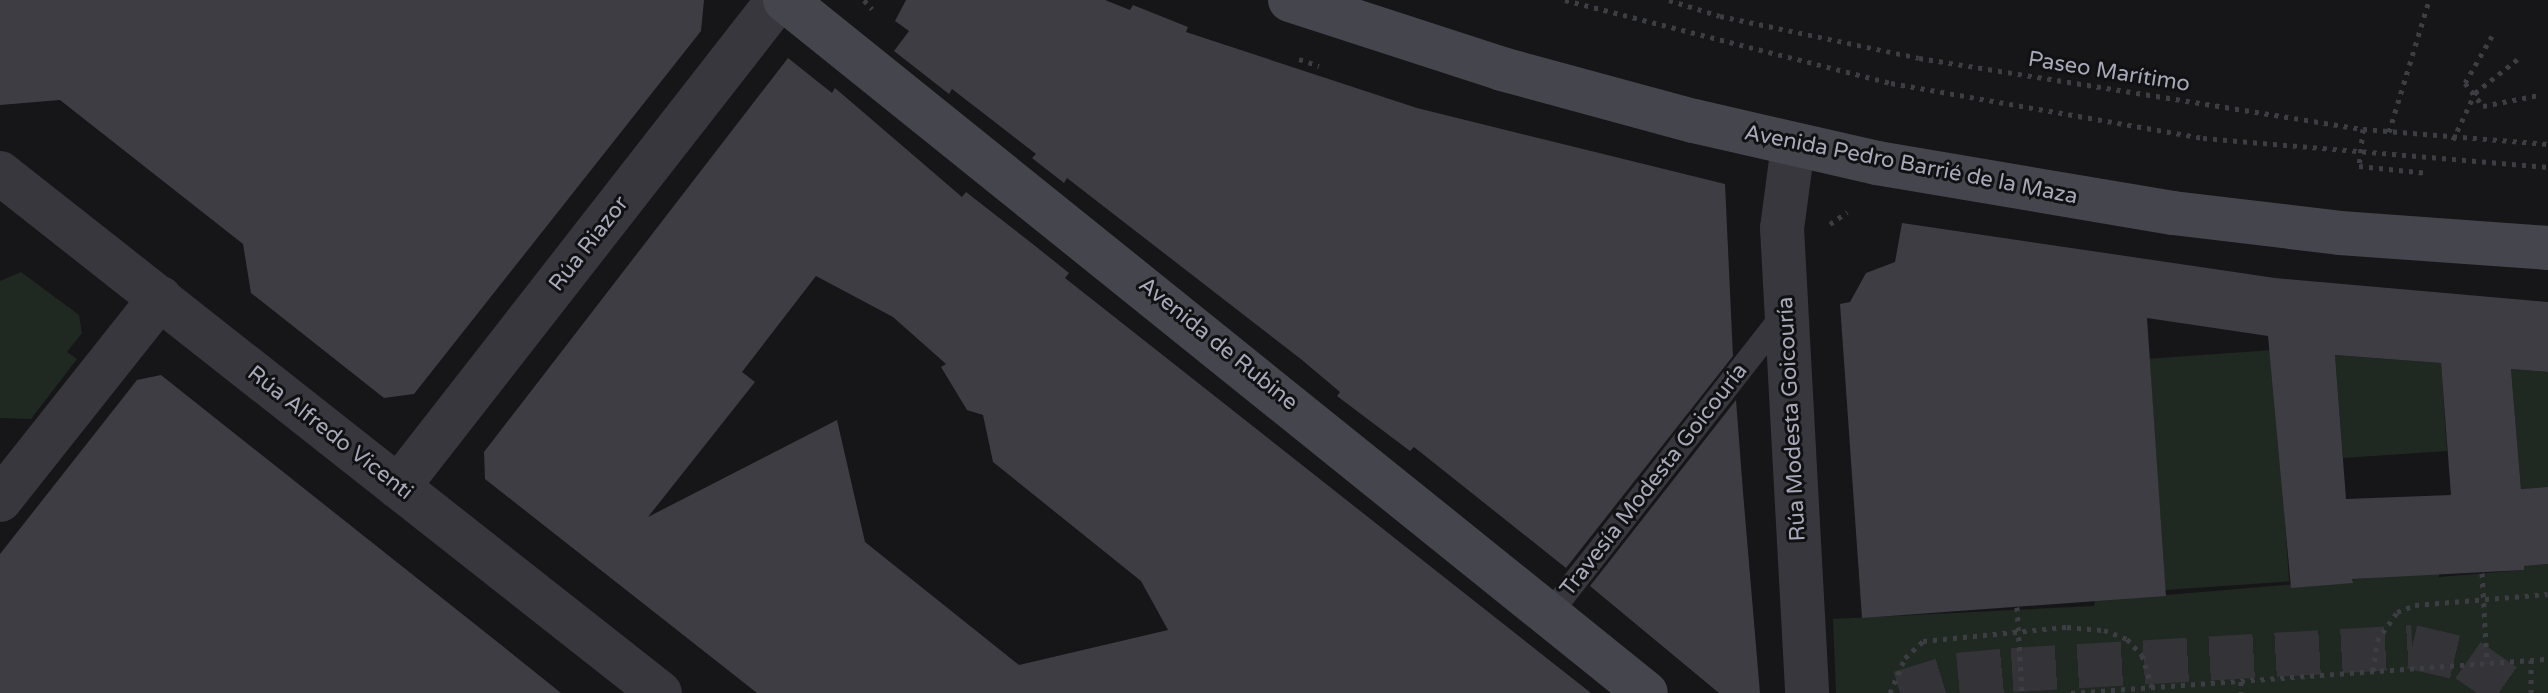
<!DOCTYPE html>
<meta charset="utf-8">
<style>
body{margin:0}
#map{position:relative;width:2548px;height:693px;overflow:hidden;background:#161618;font-family:"Varela Round",sans-serif}
div>[style]{position:absolute}
.green>*{inset:0;background:#202822;transform-origin:0 0}
.building>*{inset:0;background:#3d3d43}
.secondary-tunnel>*{height:44px;margin-top:-22px;transform-origin:0;background:repeating-linear-gradient(90deg,#333338 0 44px,transparent 0 66px)}
.path>*{height:5px;margin-top:-2.5px;transform-origin:0;background:repeating-linear-gradient(90deg,#3d3d44 0 4px,transparent 0 10px)}
.lane>*{height:24px;margin:-12px;padding:0 12px;transform-origin:12px;border-radius:12px;background:#37373d}
.street>*{height:44px;margin:-22px;padding:0 22px;transform-origin:22px;border-radius:22px;background:#37373d}
.secondary>*{height:44px;margin:-22px;padding:0 22px;transform-origin:22px;border-radius:22px;background:#45454d}
span{translate:-50% -50%;white-space:nowrap;text-align:center;line-height:1.15;-webkit-text-stroke:6px #111113;paint-order:stroke}
.street-label{font-size:22px;color:#a7a9b9}
</style>
<div id="map">
<div class="green">
<i style="clip-path:polygon(21px 272px,79px 315px,82px 333px,67px 352px,77px 359px,31px 419px,0 418px,0 281px)"></i>
<i style="left:2273px;top:350px;width:232px;height:124px;rotate:86deg"></i>
<i style="clip-path:polygon(2335px 355px,2441px 363px,2447px 451px,2343px 458px)"></i>
<i style="clip-path:polygon(2511px 369px,2548px 372px,2548px 487px,2521px 489px)"></i>
<i style="clip-path:polygon(2548px 564px,2548px 693px,1836px 693px,1833px 619px,2094px 606px,2095px 601px,2439px 572px,2439px 577px,2523px 570px,2523px 566px)"></i>
</div>
<div class="building">
<i style="clip-path:polygon(0 0,704px 0,701px 31px,414px 394px,384px 398px,251px 293px,243px 244px,60px 100px,0 105px)"></i>
<i style="clip-path:polygon(906px 0,1105px 0,1130px 10px,1133px 5px,1188px 27px,1186px 32px,1417px 108px,1725px 184px,1733px 356px,1566px 568px,1414px 447px,1410px 451px,1337px 396px,1340px 392px,1302px 360px,1067px 178px,1064px 183px,1032px 158px,1036px 154px,952px 89px,949px 94px,894px 51px,909px 31px,895px 21px)"></i>
<i style="clip-path:polygon(evenodd,788px 58px,832px 93px,835px 88px,962px 197px,966px 192px,1034px 245px,1069px 273px,1065px 278px,1591px 693px,757px 693px,485px 479px,484px 452px,788px 58px,816px 276px,893px 317px,946px 364px,941px 367px,967px 410px,983px 415px,993px 462px,1141px 581px,1168px 630px,1019px 665px,865px 542px,837px 420px,648px 517px,755px 382px,742px 372px,816px 276px)"></i>
<i style="clip-path:polygon(evenodd,1902px 223px,2275px 278px,2548px 302px,2548px 372px,2511px 369px,2521px 489px,2548px 487px,2548px 564px,2524px 566px,2524px 570px,2352px 579px,2353px 583px,2291px 588px,2268px 336px,2147px 318px,2166px 596px,1862px 618px,1840px 304px,1850px 302px,1866px 273px,1895px 262px,1902px 223px,2335px 355px,2441px 363px,2451px 495px,2346px 499px,2335px 355px)"></i>
<i style="clip-path:polygon(161px 375px,500px 644px,561px 693px,0 693px,0 554px,137px 380px)"></i>
<i style="clip-path:polygon(1736px 400px,1743px 492px,1760px 693px,1719px 693px,1590px 586px)"></i>
</div>
<div class="secondary-tunnel">
<i style="left:1900px;top:693px;width:61px;rotate:-17.2deg"></i>
<i style="left:1958px;top:675px;width:54px;rotate:-5.3deg"></i>
<i style="left:2012px;top:670px;width:401px;rotate:-3.3deg"></i>
<i style="left:2412px;top:647px;width:57px;rotate:13.1deg"></i>
<i style="left:2468px;top:660px;width:57px;rotate:35.1deg"></i>
</div>
<div class="path">
<i style="left:864px;top:0;width:12px;rotate:48deg"></i>
<i style="left:1565px;top:0;width:336px;rotate:14.3deg"></i>
<i style="left:1891px;top:83px;width:317px;rotate:10deg"></i>
<i style="left:2203px;top:138px;width:346px;rotate:4.8deg"></i>
<i style="left:1669px;top:0;width:53px;rotate:17.4deg"></i>
<i style="left:1720px;top:16px;width:203px;rotate:11.9deg"></i>
<i style="left:1919px;top:58px;width:450px;rotate:9.1deg"></i>
<i style="left:2363px;top:129px;width:186px;rotate:4.6deg"></i>
<i style="left:2492px;top:36px;width:54px;rotate:119.9deg"></i>
<i style="left:2465px;top:83px;width:29px;rotate:52deg"></i>
<i style="left:2483px;top:106px;width:57px;rotate:-11.1deg"></i>
<i style="left:1299px;top:59px;width:21px;rotate:19deg"></i>
<i style="left:2363px;top:129px;width:37px;rotate:96deg"></i>
<i style="left:2359px;top:166px;width:69px;rotate:5.8deg"></i>
<i style="left:2389px;top:132px;width:138px;rotate:-73.1deg"></i>
<i style="left:2453px;top:140px;width:52px;rotate:-64.9deg"></i>
<i style="left:2475px;top:93px;width:56px;rotate:-38.5deg"></i>
<i style="left:1830px;top:224px;width:21px;rotate:-35deg"></i>
<i style="left:2482px;top:573px;width:90px;rotate:86.8deg"></i>
<i style="left:2017px;top:607px;width:86px;rotate:86.7deg"></i>
<i style="left:2531px;top:660px;width:33px;rotate:90deg"></i>
<i style="left:2373px;top:671px;width:30px;rotate:-82deg"></i>
<i style="left:2377px;top:641px;width:35px;rotate:-55deg"></i>
<i style="left:2397px;top:612px;width:19px;rotate:-21deg"></i>
<i style="left:2415px;top:605px;width:133px;rotate:-4.7deg"></i>
<i style="left:2241px;top:681px;width:12px;rotate:90deg"></i>
<i style="left:1890px;top:693px;width:38px;rotate:-67deg"></i>
<i style="left:1905px;top:658px;width:25px;rotate:-43deg"></i>
<i style="left:1923px;top:641px;width:145px;rotate:-5.6deg"></i>
<i style="left:2067px;top:627px;width:37px;rotate:5deg"></i>
<i style="left:2104px;top:630px;width:25px;rotate:21deg"></i>
<i style="left:2127px;top:639px;width:22px;rotate:47deg"></i>
<i style="left:2142px;top:655px;width:34px;rotate:73deg"></i>
<i style="left:2071px;top:693px;width:478px;rotate:-4.1deg"></i>
</div>
<div class="lane">
<i style="left:1551px;top:612px;width:380px;rotate:-52deg"></i>
</div>
<div class="street">
<i style="left:1793px;top:146px;width:83px;rotate:97.6deg"></i>
<i style="left:1782px;top:228px;width:466px;rotate:86.9deg"></i>
<i style="left:0;top:173px;width:840px;rotate:38.23deg"></i>
<i style="left:398px;top:487px;width:618px;rotate:-52.04deg"></i>
<i style="left:0;top:500px;width:258px;rotate:-51.6deg"></i>
</div>
<div class="secondary">
<i style="left:785px;top:0;width:1105px;rotate:38.83deg"></i>
<i style="left:1290px;top:0;width:223px;rotate:18deg"></i>
<i style="left:1502px;top:69px;width:199px;rotate:15.2deg"></i>
<i style="left:1694px;top:121px;width:188px;rotate:12.9deg"></i>
<i style="left:1877px;top:163px;width:300px;rotate:9.6deg"></i>
<i style="left:2173px;top:213px;width:168px;rotate:6.8deg"></i>
<i style="left:2340px;top:233px;width:209px;rotate:4.1deg"></i>
</div>
<div class="street-label">
<span style="left:2109px;top:72px;rotate:9deg">Paseo Marítimo</span>
<span style="left:1911px;top:165px;rotate:11deg">Avenida Pedro Barrié de la Maza</span>
<span style="left:589px;top:244px;rotate:-52deg">Rúa Riazor</span>
<span style="left:1218px;top:344px;rotate:39deg">Avenida de Rubine</span>
<span style="left:1792px;top:419px;rotate:-93deg">Rúa Modesta Goicouría</span>
<span style="left:330px;top:433px;rotate:38deg">Rúa Alfredo Vicenti</span>
<span style="left:1654px;top:480px;rotate:-52deg">Travesía Modesta Goicouría</span>
</div>
</div>
